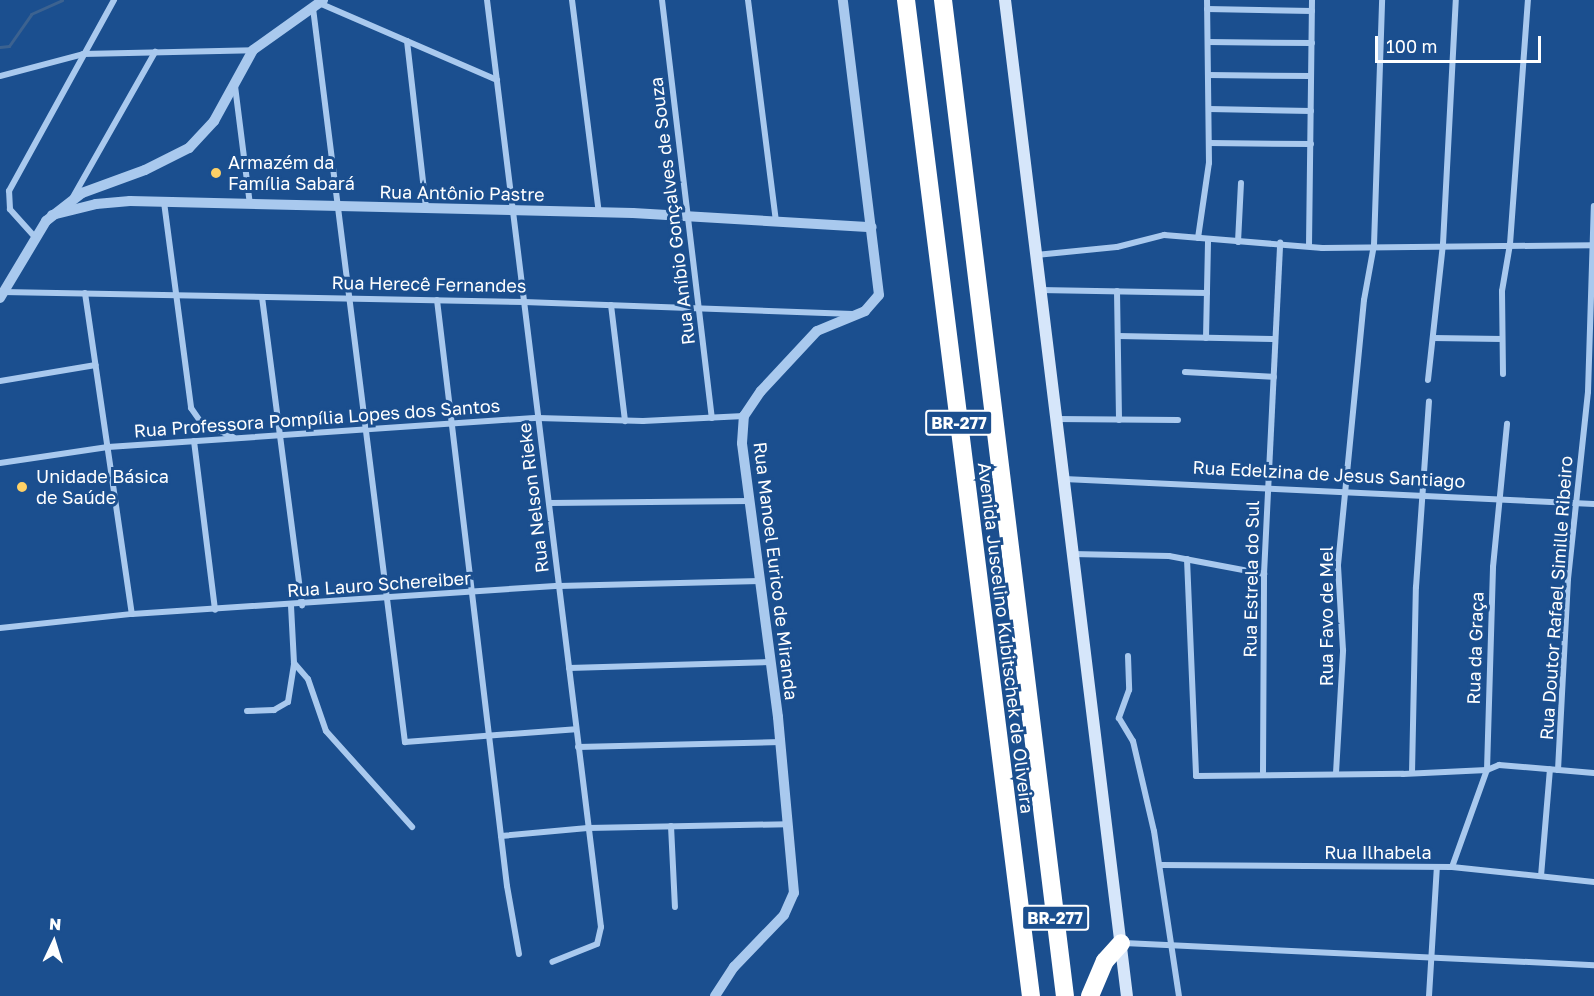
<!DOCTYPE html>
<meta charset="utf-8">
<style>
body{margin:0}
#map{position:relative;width:1594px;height:996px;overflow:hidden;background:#1b4f8f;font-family:"Golos Text",sans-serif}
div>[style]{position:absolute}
.stream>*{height:3px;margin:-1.5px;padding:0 1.5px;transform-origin:1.5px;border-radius:1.5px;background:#3c6290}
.minor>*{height:6px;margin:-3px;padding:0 3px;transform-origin:3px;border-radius:3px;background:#a9c9ee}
.tertiary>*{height:10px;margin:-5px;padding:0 5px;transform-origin:5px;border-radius:5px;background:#a9c9ee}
.secondary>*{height:12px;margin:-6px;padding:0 6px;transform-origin:6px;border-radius:6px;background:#d6e6fa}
.motorway>*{height:18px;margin:-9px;padding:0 9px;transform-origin:9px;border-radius:9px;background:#fff}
.dots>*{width:16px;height:16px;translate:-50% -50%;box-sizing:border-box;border:3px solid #1b4f8f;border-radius:50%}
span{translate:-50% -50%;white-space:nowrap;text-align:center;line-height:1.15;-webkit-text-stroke:6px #1b4f8f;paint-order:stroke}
.shield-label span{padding:2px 4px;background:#1b4f8f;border:2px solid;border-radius:4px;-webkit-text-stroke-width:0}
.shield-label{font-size:16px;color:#fff;font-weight:700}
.poi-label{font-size:18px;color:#fff}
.left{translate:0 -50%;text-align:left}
.street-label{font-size:18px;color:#fff}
.north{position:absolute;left:24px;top:912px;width:60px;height:60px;-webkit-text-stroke:4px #1b4f8f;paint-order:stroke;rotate:4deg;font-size:16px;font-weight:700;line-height:24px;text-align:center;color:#fff}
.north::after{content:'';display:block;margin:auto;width:21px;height:27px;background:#fff;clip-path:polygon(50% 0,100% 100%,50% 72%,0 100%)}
.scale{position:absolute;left:1375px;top:36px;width:166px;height:27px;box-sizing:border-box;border:3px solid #fff;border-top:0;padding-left:8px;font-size:18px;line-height:21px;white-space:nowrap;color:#fff;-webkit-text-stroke:4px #1b4f8f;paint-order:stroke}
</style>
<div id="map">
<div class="stream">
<i style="left:0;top:47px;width:9px;rotate:-6deg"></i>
<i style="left:9px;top:46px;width:39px;rotate:-55deg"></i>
<i style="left:31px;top:14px;width:34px;rotate:-24deg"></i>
</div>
<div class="minor">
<i style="left:487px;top:0;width:934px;rotate:82.99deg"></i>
<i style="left:601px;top:927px;width:17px;rotate:103deg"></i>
<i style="left:597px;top:944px;width:48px;rotate:158.2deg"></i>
<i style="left:572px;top:0;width:215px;rotate:82.8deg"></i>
<i style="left:662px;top:0;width:421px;rotate:83.2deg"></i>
<i style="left:748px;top:0;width:223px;rotate:82.8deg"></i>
<i style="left:319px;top:3px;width:194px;rotate:23.4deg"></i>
<i style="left:313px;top:8px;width:740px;rotate:82.86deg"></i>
<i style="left:405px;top:742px;width:171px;rotate:-4.3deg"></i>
<i style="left:1207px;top:9px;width:105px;rotate:1.1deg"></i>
<i style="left:407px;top:41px;width:168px;rotate:83.5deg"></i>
<i style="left:1208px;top:42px;width:104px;rotate:0.6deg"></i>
<i style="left:1208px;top:75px;width:103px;rotate:0.6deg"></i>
<i style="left:0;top:76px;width:86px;rotate:-14.8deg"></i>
<i style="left:83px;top:54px;width:170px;rotate:-1.3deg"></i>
<i style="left:235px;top:86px;width:119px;rotate:82.8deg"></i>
<i style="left:1209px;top:109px;width:102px;rotate:1.1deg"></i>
<i style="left:1209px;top:143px;width:102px;rotate:0.6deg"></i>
<i style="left:73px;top:197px;width:167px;rotate:-60.5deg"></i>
<i style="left:164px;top:202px;width:208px;rotate:82.5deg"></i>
<i style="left:191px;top:408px;width:16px;rotate:55deg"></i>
<i style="left:200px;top:421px;width:37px;rotate:26deg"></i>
<i style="left:34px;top:236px;width:36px;rotate:-132deg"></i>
<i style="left:10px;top:209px;width:18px;rotate:-93deg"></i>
<i style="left:9px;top:191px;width:218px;rotate:-61.2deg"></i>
<i style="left:1198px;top:238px;width:76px;rotate:-81.7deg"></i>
<i style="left:1209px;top:163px;width:163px;rotate:-90.7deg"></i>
<i style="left:1238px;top:242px;width:59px;rotate:-87.1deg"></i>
<i style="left:1309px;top:246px;width:246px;rotate:-89.3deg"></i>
<i style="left:1036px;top:255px;width:81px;rotate:-5.6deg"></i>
<i style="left:1117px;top:247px;width:49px;rotate:-14.3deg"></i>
<i style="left:1164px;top:235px;width:159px;rotate:4.7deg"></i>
<i style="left:1322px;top:248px;width:271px;rotate:-0.6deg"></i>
<i style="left:1040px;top:290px;width:167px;rotate:1deg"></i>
<i style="left:1117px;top:291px;width:129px;rotate:89.1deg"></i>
<i style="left:3px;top:292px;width:521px;rotate:1.1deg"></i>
<i style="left:524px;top:302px;width:329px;rotate:2.1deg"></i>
<i style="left:85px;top:293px;width:324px;rotate:81.7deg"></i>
<i style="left:262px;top:297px;width:311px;rotate:82.6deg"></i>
<i style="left:437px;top:300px;width:590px;rotate:83.19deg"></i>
<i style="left:507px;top:886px;width:69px;rotate:80deg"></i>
<i style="left:611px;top:305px;width:117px;rotate:83.1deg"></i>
<i style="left:1118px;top:336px;width:157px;rotate:1.1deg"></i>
<i style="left:1206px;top:338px;width:97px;rotate:-88.8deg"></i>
<i style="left:1433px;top:338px;width:69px;rotate:0.8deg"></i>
<i style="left:1185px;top:372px;width:89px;rotate:3.2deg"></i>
<i style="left:1503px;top:374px;width:83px;rotate:-90.7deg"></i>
<i style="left:1502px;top:291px;width:48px;rotate:-80.3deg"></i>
<i style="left:1510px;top:244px;width:245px;rotate:-85.8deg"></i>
<i style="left:1428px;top:380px;width:137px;rotate:-83.7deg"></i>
<i style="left:1443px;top:244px;width:244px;rotate:-87deg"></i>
<i style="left:0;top:381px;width:97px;rotate:-9.5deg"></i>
<i style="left:1056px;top:419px;width:122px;rotate:0.5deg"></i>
<i style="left:194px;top:441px;width:170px;rotate:82.9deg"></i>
<i style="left:0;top:463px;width:109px;rotate:-8.4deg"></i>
<i style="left:108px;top:447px;width:431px;rotate:-3.9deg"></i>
<i style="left:538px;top:418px;width:105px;rotate:1.6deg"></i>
<i style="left:643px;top:421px;width:101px;rotate:-2.8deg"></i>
<i style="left:1064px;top:479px;width:531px;rotate:2.7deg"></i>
<i style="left:549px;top:503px;width:201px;rotate:-0.6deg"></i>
<i style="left:1072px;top:554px;width:97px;rotate:1.2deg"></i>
<i style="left:1169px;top:556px;width:97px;rotate:10.7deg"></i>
<i style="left:1187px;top:559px;width:217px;rotate:87.6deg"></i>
<i style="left:1196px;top:776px;width:207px;rotate:-0.6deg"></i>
<i style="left:1403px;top:774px;width:84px;rotate:-2.7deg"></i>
<i style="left:1487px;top:770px;width:13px;rotate:-23deg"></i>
<i style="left:1499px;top:765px;width:95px;rotate:4.8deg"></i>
<i style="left:0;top:628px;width:133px;rotate:-6.1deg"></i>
<i style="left:132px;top:614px;width:428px;rotate:-3.8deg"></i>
<i style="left:559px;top:586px;width:201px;rotate:-1.4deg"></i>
<i style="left:1128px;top:656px;width:34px;rotate:88deg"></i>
<i style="left:1129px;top:690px;width:30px;rotate:110deg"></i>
<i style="left:1119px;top:718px;width:27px;rotate:59deg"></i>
<i style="left:1133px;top:741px;width:92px;rotate:76.9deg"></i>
<i style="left:1154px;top:831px;width:167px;rotate:81.4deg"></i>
<i style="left:294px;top:663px;width:21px;rotate:49deg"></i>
<i style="left:308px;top:679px;width:55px;rotate:70.9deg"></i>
<i style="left:326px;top:731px;width:129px;rotate:48.1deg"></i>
<i style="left:569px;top:668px;width:202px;rotate:-1.7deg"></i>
<i style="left:247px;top:711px;width:27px;rotate:-2deg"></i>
<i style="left:274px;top:710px;width:16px;rotate:-30deg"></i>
<i style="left:288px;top:702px;width:39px;rotate:-81deg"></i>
<i style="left:294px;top:663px;width:58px;rotate:-93deg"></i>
<i style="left:578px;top:747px;width:203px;rotate:-1.4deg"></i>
<i style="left:1558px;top:770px;width:191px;rotate:-87deg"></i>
<i style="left:1568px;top:579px;width:188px;rotate:-83.9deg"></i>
<i style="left:1588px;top:392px;width:186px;rotate:-88.2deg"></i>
<i style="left:1263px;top:772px;width:198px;rotate:-89.7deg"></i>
<i style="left:1264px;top:574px;width:332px;rotate:-87.2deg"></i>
<i style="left:1336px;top:773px;width:123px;rotate:-86.7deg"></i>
<i style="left:1343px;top:650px;width:85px;rotate:-93.4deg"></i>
<i style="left:1338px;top:565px;width:266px;rotate:-84.4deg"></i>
<i style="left:1364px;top:300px;width:56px;rotate:-79.7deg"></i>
<i style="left:1374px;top:245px;width:245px;rotate:-88.1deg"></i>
<i style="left:1412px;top:773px;width:186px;rotate:-88.8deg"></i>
<i style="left:1416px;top:587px;width:186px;rotate:-86deg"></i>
<i style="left:671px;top:826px;width:81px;rotate:87.2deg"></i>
<i style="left:501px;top:836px;width:87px;rotate:-5.3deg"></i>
<i style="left:588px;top:828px;width:200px;rotate:-1.1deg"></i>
<i style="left:1161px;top:865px;width:291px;rotate:0.4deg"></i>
<i style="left:1452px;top:867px;width:143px;rotate:6deg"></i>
<i style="left:1452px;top:867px;width:103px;rotate:-70.2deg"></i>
<i style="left:1487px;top:770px;width:203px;rotate:-88.3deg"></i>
<i style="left:1493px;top:567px;width:144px;rotate:-84.4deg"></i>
<i style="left:1541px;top:876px;width:107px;rotate:-85.2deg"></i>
<i style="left:1124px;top:943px;width:471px;rotate:2.7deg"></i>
<i style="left:1429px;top:996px;width:129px;rotate:-86.5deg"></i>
</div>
<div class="tertiary">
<i style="left:52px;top:215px;width:45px;rotate:-14deg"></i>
<i style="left:96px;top:204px;width:34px;rotate:-5deg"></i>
<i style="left:130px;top:201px;width:503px;rotate:1.37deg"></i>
<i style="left:633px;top:213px;width:239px;rotate:3.4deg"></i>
<i style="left:0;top:298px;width:90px;rotate:-59.1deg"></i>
<i style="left:46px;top:221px;width:46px;rotate:-37.9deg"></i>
<i style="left:82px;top:193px;width:67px;rotate:-20.1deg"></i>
<i style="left:145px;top:170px;width:49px;rotate:-26.6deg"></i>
<i style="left:189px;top:148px;width:37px;rotate:-47deg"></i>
<i style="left:214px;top:121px;width:81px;rotate:-61.2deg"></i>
<i style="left:253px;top:50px;width:86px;rotate:-35.5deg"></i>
<i style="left:715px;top:996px;width:35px;rotate:-57deg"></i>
<i style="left:734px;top:967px;width:72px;rotate:-46.1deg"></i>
<i style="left:784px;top:915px;width:24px;rotate:-66deg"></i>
<i style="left:794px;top:893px;width:177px;rotate:-95.2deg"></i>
<i style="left:778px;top:717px;width:276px;rotate:-97.5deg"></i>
<i style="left:742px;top:443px;width:27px;rotate:-86deg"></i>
<i style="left:744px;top:416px;width:30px;rotate:-56deg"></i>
<i style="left:761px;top:391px;width:82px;rotate:-47deg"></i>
<i style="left:817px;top:331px;width:52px;rotate:-22.6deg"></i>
<i style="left:865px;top:311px;width:21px;rotate:-49deg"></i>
<i style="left:879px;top:295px;width:297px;rotate:-97deg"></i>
</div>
<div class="secondary">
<i style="left:1005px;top:0;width:1003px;rotate:83.02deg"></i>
</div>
<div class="motorway">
<i style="left:906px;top:0;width:1004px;rotate:82.85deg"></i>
<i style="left:943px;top:0;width:1003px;rotate:83.02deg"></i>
<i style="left:1090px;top:996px;width:38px;rotate:-67deg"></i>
<i style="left:1105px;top:961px;width:24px;rotate:-48deg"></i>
</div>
<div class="dots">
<i style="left:216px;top:173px;background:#ffd166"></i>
<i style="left:22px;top:487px;background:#ffd166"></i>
</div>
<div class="shield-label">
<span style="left:959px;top:423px">BR-277</span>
<span style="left:1055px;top:918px">BR-277</span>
</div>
<div class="poi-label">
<span class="left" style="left:228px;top:173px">Armazém da<br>Família Sabará</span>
<span class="left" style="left:36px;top:487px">Unidade Básica<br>de Saúde</span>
</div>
<div class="street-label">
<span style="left:462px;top:193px;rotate:1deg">Rua Antônio Pastre</span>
<span style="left:672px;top:211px;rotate:-97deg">Rua Aníbio Gonçalves de Souza</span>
<span style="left:429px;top:284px;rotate:1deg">Rua Herecê Fernandes</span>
<span style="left:317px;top:418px;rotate:-4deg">Rua Professora Pompília Lopes dos Santos</span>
<span style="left:1329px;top:474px;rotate:3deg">Rua Edelzina de Jesus Santiago</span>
<span style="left:533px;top:498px;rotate:-97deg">Rua Nelson Rieke</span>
<span style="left:776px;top:571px;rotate:83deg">Rua Manoel Eurico de Miranda</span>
<span style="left:1251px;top:579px;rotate:-89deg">Rua Estrela do Sul</span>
<span style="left:379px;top:584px;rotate:-4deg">Rua Lauro Schereiber</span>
<span style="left:1556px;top:598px;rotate:-86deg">Rua Doutor Rafael Simille Ribeiro</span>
<span style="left:1326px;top:616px;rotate:-90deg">Rua Favo de Mel</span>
<span style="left:1006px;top:638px;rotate:83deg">Avenida Juscelino Kubitschek de Oliveira</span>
<span style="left:1475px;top:648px;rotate:-88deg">Rua da Graça</span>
<span style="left:1378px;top:852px">Rua Ilhabela</span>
</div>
<div class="north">N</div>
<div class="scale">100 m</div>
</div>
